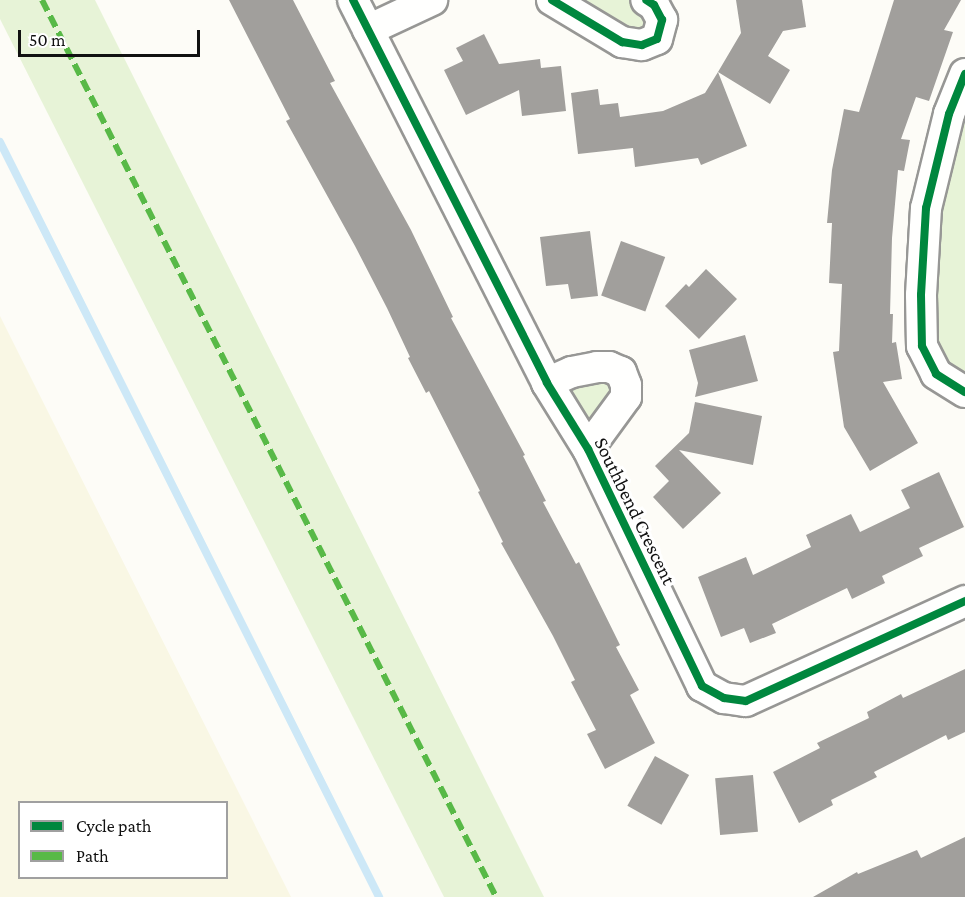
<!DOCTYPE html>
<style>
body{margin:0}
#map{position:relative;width:965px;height:897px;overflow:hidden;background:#fdfcf7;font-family:"Crimson Pro",serif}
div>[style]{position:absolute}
.farmland>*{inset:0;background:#f9f7e4}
.green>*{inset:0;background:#e7f3d7}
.stream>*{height:8px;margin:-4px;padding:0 4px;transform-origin:4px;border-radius:4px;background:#cde8f7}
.building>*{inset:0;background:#a19f9c;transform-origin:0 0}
.roads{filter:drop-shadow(2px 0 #979795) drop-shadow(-2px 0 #979795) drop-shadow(0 2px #979795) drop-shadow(0 -2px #979795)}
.minor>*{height:30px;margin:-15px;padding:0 15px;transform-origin:15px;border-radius:15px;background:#fffffe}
.quiet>*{height:6px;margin-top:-3px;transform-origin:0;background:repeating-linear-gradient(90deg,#58b947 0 12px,transparent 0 18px)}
.cycleway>*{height:8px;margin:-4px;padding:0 4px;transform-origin:4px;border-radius:4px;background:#00873e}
span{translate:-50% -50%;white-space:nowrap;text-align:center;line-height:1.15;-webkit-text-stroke:6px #fff;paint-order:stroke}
.street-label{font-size:20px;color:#111}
.legend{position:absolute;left:18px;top:801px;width:210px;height:78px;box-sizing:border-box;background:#fff;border:2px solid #a0a0a0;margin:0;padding:8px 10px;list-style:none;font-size:18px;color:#111}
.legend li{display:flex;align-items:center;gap:12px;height:30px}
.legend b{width:30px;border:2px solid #a0a0a0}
.scale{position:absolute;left:18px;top:30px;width:182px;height:27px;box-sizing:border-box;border:3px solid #111;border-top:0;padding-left:8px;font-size:18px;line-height:21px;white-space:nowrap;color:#111;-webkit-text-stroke:4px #fff;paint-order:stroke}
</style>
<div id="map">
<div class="farmland">
<i style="clip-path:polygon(evenodd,0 316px,291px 897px,0 897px,0 316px,20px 802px,226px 802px,226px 878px,20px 878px,20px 802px)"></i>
</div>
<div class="green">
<i style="clip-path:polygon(0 0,95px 0,544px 897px,444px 897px,0 19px)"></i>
<i style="clip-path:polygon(552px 0,646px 0,657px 39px)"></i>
<i style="clip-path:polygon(965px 74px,965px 392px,936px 374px,921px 295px)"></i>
<i style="clip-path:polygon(621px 372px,588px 449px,547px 383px)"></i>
</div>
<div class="stream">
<i style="left:0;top:142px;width:845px;rotate:63.34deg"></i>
</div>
<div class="building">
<i style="clip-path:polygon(229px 0,293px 0,335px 81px,330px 83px,411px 230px,453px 317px,451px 318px,525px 455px,523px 456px,546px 501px,543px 502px,576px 564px,579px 562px,620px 645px,616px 647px,639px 690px,630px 695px,655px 743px,605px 769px,587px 734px,596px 730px,571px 682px,575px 680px,553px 636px,501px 543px,503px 542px,478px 492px,480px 491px,429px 391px,426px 393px,408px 358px,410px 357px,387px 308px,355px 246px,286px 121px,290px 119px)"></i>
<i style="clip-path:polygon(736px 0,802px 0,806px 27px,783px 31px,768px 56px,790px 70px,770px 104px,718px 72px,741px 33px)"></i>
<i style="clip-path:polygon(894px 0,961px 0,944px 30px,953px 32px,929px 101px,916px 97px,901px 139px,910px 140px,904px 171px,898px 170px,892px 238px,890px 314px,893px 314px,892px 343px,896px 342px,902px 379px,883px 382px,918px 443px,870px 471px,844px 427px,833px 352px,839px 351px,842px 284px,829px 283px,832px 223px,827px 223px,832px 170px,844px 109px,859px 112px)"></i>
<i style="clip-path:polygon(484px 34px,499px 64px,540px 59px,541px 68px,561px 66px,566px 111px,522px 116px,519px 90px,466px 115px,444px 70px,463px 61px,456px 48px)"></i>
<i style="clip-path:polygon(718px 72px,747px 146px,701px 165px,698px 158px,635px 167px,633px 148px,578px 154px,571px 93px,598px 89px,600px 105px,618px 103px,620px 117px,663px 111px,705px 93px)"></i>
<i style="clip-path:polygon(590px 231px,598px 296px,571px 299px,568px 284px,546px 286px,540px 237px)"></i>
<i style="left:621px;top:241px;width:47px;height:58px;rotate:20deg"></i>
<i style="clip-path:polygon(706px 269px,737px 299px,699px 339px,665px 306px,686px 284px,689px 287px)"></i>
<i style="clip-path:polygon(745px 335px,758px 381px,695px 397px,698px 383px,689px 350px)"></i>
<i style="clip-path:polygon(695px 402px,762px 416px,753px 465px,679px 450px,721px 493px,683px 529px,653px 497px,669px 481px,655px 466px,689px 433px)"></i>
<i style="clip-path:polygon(939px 472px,964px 527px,919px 548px,923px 556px,882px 576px,885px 583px,852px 599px,847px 588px,772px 624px,776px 633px,750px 643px,744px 628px,721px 637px,698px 577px,746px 557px,753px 575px,811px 547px,806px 535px,851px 514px,860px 532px,910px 508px,901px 490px)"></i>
<i style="clip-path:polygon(965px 669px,965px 732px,948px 740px,946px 735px,874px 772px,877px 777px,831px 800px,833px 805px,799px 823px,773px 772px,820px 748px,817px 743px,869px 718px,867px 712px,901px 694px,903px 698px)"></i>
<i style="left:655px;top:756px;width:39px;height:57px;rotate:29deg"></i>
<i style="left:753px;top:775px;width:57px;height:38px;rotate:85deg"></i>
<i style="clip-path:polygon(965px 837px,965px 897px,813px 897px,857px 872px,858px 874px,917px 850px,921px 858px)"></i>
</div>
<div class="roads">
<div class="minor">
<i style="left:353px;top:0;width:429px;rotate:63.1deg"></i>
<i style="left:547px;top:383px;width:78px;rotate:58.2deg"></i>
<i style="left:588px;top:449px;width:263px;rotate:64.3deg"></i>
<i style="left:702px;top:686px;width:25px;rotate:29deg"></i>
<i style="left:724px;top:698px;width:22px;rotate:8deg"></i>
<i style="left:746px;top:701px;width:241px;rotate:-24.5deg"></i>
<i style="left:552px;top:0;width:82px;rotate:31deg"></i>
<i style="left:622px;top:42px;width:20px;rotate:9deg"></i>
<i style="left:642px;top:45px;width:16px;rotate:-22deg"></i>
<i style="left:657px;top:39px;width:20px;rotate:-75deg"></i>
<i style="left:662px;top:20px;width:17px;rotate:-118deg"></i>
<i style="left:654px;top:5px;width:9px;rotate:-148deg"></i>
<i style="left:368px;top:30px;width:71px;rotate:-25.1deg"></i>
<i style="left:965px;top:74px;width:43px;rotate:111.8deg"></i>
<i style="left:949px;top:114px;width:97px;rotate:103.7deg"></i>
<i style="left:926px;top:208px;width:87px;rotate:93.3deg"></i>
<i style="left:921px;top:295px;width:51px;rotate:88.9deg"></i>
<i style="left:922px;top:346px;width:31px;rotate:63deg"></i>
<i style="left:936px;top:374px;width:34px;rotate:32deg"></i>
<i style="left:547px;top:383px;width:27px;rotate:-24deg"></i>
<i style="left:572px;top:372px;width:25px;rotate:-11deg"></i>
<i style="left:597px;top:367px;width:12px"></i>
<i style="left:609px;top:367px;width:13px;rotate:23deg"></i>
<i style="left:621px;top:372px;width:14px;rotate:69deg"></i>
<i style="left:626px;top:385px;width:12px;rotate:90deg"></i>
<i style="left:626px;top:397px;width:64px;rotate:126.2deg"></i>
</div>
</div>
<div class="quiet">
<i style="left:42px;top:0;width:1005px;rotate:63.15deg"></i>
</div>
<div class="cycleway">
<i style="left:353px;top:0;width:429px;rotate:63.1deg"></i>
<i style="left:547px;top:383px;width:78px;rotate:58.2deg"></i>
<i style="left:588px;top:449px;width:263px;rotate:64.3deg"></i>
<i style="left:702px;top:686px;width:25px;rotate:29deg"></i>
<i style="left:724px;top:698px;width:22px;rotate:8deg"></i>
<i style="left:746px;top:701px;width:241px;rotate:-24.5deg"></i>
<i style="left:552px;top:0;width:82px;rotate:31deg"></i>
<i style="left:622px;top:42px;width:20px;rotate:9deg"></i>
<i style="left:642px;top:45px;width:16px;rotate:-22deg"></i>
<i style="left:657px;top:39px;width:20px;rotate:-75deg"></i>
<i style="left:662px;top:20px;width:17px;rotate:-118deg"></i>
<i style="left:654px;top:5px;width:9px;rotate:-148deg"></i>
<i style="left:965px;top:74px;width:43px;rotate:111.8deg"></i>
<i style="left:949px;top:114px;width:97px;rotate:103.7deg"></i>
<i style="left:926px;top:208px;width:87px;rotate:93.3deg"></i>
<i style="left:921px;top:295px;width:51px;rotate:88.9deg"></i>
<i style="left:922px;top:346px;width:31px;rotate:63deg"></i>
<i style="left:936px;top:374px;width:34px;rotate:32deg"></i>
</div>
<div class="street-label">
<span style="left:635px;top:511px;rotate:64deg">Southbend Crescent</span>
</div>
<ul class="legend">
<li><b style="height:8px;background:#00873e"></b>Cycle path</li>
<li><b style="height:8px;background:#58b947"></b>Path</li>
</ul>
<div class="scale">50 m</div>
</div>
